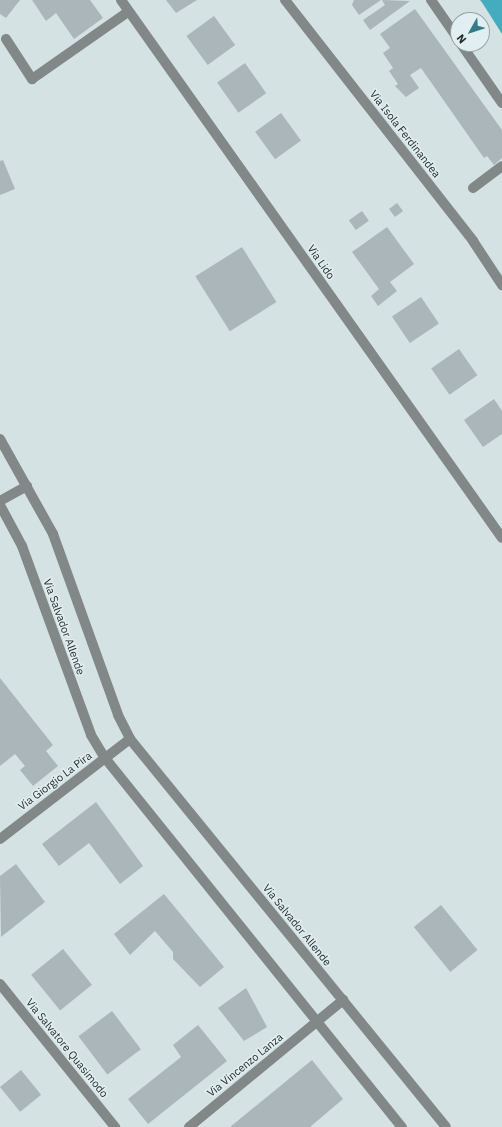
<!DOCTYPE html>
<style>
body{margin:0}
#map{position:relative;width:502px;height:1127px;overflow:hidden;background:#d5e2e4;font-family:"IBM Plex Sans",sans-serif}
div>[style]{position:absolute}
.water>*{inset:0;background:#45acc0}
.building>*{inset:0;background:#aab6b9;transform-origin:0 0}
.minor>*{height:10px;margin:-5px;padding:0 5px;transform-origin:5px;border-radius:5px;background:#828788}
span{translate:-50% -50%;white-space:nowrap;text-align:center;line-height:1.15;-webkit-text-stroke:3px #e2eff2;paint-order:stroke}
.street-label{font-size:11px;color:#262a2b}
.north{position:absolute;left:450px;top:12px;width:40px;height:40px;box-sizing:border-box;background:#e2eff2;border:1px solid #97a0a2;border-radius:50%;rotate:231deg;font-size:11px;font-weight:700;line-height:16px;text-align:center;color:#262a2b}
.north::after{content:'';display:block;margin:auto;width:14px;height:18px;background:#357a88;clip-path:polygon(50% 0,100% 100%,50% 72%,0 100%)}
</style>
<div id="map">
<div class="water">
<i style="clip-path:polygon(480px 0,502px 0,502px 34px,483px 4px)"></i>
</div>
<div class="building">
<i style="clip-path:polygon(0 0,20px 0,6px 18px,0 14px)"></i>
<i style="clip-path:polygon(32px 0,90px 0,103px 18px,74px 39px,56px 13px,46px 21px)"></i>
<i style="clip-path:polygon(166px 0,197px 0,176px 13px)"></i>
<i style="clip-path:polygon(354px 0,381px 0,359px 15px,352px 5px)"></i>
<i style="clip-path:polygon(382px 0,410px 1px,370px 30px,363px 20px,385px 5px)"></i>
<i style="clip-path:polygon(415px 9px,502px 130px,502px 158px,494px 165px,487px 156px,484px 158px,421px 68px,410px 75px,419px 88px,406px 97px,395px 86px,398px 84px,389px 71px,393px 68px,383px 53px,390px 48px,380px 34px)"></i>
<i style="left:214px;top:16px;width:36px;height:34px;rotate:54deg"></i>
<i style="left:245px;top:63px;width:37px;height:34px;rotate:55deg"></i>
<i style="left:281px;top:113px;width:34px;height:32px;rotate:54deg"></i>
<i style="clip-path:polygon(3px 160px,15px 189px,0 195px,0 161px)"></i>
<i style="left:397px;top:203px;width:10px;height:10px;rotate:53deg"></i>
<i style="left:362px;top:211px;width:12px;height:16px;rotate:55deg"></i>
<i style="clip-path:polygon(387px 227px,414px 264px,390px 282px,397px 291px,378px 306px,371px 296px,379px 289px,352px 252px)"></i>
<i style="left:242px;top:247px;width:65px;height:55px;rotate:58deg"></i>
<i style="left:421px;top:297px;width:32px;height:35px;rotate:56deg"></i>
<i style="left:459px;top:349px;width:32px;height:34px;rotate:55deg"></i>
<i style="clip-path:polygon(494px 399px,502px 411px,502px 434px,483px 447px,464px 420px)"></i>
<i style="clip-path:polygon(0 678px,53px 745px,46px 751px,58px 766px,33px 786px,20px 770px,25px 766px,15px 754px,0 766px)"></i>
<i style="clip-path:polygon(96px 802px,143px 866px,120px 884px,89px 843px,59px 866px,42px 844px)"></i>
<i style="clip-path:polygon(16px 864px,45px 902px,1px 937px,0 876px)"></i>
<i style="clip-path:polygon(164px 894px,224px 967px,200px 987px,173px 959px,173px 952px,155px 931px,130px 955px,114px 934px)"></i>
<i style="left:441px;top:905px;width:58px;height:35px;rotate:51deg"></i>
<i style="left:63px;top:949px;width:46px;height:41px;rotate:51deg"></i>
<i style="clip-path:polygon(246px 988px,267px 1027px,244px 1041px,218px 1008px)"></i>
<i style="left:112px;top:1011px;width:48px;height:42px;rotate:53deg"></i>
<i style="clip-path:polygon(198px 1025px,227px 1061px,148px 1124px,128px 1099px,181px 1057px,173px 1045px)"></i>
<i style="clip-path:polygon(312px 1060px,343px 1099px,310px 1127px,230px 1127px)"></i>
<i style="left:21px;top:1070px;width:32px;height:27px;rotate:51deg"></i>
</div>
<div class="minor">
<i style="left:121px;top:0;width:659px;rotate:54.69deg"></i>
<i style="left:285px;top:0;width:306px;rotate:52deg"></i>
<i style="left:473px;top:241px;width:53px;rotate:56.6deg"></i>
<i style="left:431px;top:0;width:47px;rotate:55.3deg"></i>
<i style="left:6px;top:39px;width:48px;rotate:57deg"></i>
<i style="left:32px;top:79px;width:118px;rotate:-35deg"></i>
<i style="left:461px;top:44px;width:72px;rotate:55.2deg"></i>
<i style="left:473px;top:188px;width:36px;rotate:-37deg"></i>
<i style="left:0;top:439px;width:109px;rotate:60.8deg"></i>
<i style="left:53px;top:534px;width:192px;rotate:70.2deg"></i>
<i style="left:118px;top:715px;width:27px;rotate:63deg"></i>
<i style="left:130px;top:739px;width:500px;rotate:50.84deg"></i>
<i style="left:0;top:501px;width:31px;rotate:-29deg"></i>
<i style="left:0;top:505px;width:47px;rotate:61.8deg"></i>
<i style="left:22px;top:546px;width:201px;rotate:69.9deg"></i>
<i style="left:91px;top:735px;width:27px;rotate:59deg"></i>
<i style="left:105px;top:758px;width:474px;rotate:51.2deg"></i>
<i style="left:0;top:839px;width:164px;rotate:-37.6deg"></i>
<i style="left:0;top:984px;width:184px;rotate:51.2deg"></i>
<i style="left:189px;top:1127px;width:200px;rotate:-39.5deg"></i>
</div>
<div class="street-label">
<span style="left:405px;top:134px;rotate:52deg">Via Isola Ferdinandea</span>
<span style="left:321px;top:262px;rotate:55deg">Via Lido</span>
<span style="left:64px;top:627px;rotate:70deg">Via Salvador Allende</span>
<span style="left:55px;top:781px;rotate:-37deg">Via Giorgio La Pira</span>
<span style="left:297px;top:925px;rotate:51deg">Via Salvador Allende</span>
<span style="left:67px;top:1048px;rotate:51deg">Via Salvatore Quasimodo</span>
<span style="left:245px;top:1065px;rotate:-39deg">Via Vincenzo Lanza</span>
</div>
<div class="north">N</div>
</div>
